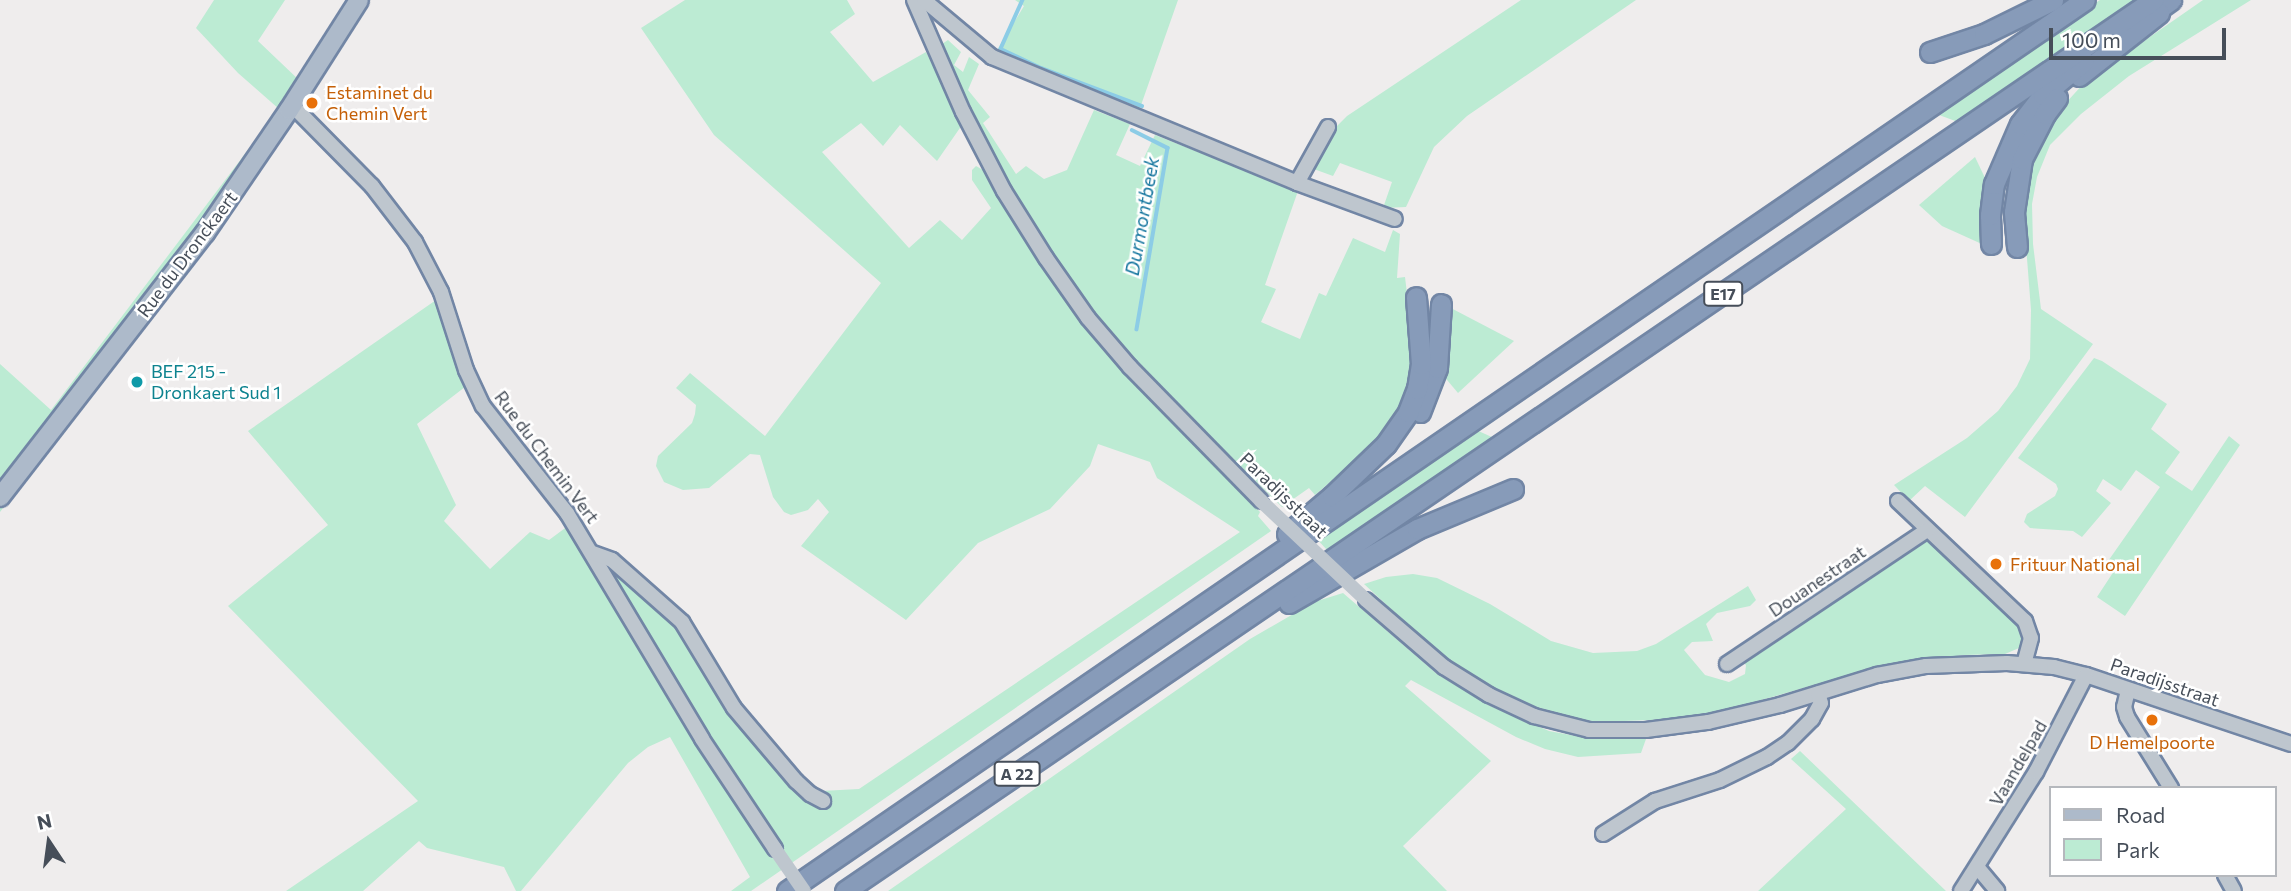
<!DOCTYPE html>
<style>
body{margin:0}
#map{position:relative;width:2291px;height:891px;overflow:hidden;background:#efeded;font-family:Commissioner,sans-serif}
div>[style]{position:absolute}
.green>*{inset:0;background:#bcebd3}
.stream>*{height:3.5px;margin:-1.75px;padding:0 1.75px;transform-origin:1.75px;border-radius:1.75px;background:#8ccce6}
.roads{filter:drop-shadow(2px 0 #7286a5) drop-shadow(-2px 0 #7286a5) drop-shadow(0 2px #7286a5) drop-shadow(0 -2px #7286a5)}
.minor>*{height:14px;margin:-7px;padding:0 7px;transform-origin:7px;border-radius:7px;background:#bec6ce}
.major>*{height:18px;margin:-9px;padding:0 9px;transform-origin:9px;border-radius:9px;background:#adbaca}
.highway>*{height:19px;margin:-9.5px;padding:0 9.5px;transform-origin:9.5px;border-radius:9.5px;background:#879bb9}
.minor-bridge>*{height:14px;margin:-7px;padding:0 7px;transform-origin:7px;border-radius:7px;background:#bec6ce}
.dots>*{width:19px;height:19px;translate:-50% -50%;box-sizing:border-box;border:4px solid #fff;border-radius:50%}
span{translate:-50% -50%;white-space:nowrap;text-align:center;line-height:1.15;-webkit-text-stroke:5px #fff;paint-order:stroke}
.shield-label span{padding:2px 5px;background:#fff;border:2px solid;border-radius:5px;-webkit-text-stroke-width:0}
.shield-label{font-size:16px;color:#464e59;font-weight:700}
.food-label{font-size:18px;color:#c56008}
.left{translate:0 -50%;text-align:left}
.street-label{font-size:18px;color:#464e59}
.culture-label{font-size:18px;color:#0d838f}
.water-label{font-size:19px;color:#14759e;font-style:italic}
.legend{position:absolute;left:2049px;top:786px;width:228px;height:91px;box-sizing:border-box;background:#fff;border:2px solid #b5b8bd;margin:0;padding:9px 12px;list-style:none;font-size:21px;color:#464e59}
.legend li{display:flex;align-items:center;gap:14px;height:35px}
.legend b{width:35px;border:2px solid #b5b8bd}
.north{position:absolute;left:14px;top:807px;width:70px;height:70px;-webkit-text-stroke:5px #fff;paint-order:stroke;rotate:347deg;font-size:19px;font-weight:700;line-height:28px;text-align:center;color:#464e59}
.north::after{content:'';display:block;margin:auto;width:24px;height:32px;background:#464e59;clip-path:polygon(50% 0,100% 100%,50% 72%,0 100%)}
.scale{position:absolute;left:2049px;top:28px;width:177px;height:32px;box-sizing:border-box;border:4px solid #464e59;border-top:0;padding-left:9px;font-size:21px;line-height:24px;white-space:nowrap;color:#464e59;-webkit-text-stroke:5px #fff;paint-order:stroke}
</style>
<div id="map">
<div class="green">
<i style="clip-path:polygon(214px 0,285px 0,258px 41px,300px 81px,279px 108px,292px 121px,256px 178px,0 512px,0 364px,51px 410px,279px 109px,238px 73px,196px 28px)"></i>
<i style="clip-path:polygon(685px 0,847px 0,855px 14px,830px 32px,873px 82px,926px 52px,962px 125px,937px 161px,900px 125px,883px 146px,861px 123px,822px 152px,909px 248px,940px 220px,962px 240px,991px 208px,972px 180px,972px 170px,976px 166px,983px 170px,1082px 323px,1135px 385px,1260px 512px,1258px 516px,1271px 531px,751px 891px,731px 891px,750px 877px,670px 737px,648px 747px,628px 763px,521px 891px,516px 891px,504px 867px,427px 848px,419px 841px,363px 891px,286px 891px,418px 801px,228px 606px,328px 525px,248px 431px,436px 300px,413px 253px,366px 191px,329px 151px,403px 217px,474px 380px,417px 424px,456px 505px,444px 521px,490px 569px,530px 532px,549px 540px,576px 520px,619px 571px,677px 622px,726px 706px,804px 783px,821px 791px,859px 789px,1240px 532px,1157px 478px,1150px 462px,1098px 444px,1090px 466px,1050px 509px,978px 543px,906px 620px,801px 546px,829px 512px,818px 499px,808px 510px,791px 515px,784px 512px,773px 497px,760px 455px,750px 454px,709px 488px,683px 490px,664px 482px,656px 466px,658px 456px,692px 423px,695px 414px,696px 405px,676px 388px,690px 373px,765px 436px,881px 283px,714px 135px,641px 28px)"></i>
<i style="clip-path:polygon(1015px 0,1178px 0,1140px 108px,996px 52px,1024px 6px)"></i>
<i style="clip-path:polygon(1521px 0,1636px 0,1467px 116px,1434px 147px,1406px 207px,1383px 208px,1392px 182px,1340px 163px,1333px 176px,1311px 168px,1333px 130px,1347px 116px)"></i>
<i style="clip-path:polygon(2100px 0,2137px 0,1958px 122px,1931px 112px)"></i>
<i style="clip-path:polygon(2203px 0,2251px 0,2129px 76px,2081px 114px,2050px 145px,2037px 177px,2032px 204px,2033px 244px,2041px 309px,2093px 344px,1965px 517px,1925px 486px,1909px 501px,1894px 485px,1967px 438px,1998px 411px,2017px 386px,2030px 359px,2031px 310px,2022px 194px,2026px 169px,2052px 118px,2085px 82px)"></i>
<i style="clip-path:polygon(948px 40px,961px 52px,954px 65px,963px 72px,969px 57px,979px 64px,968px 90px,990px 117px,983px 123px,1016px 174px,1026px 166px,1044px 179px,1067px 170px,1094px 110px,1130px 124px,1116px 155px,1140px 166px,1155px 135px,1298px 191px,1265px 285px,1276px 289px,1261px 322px,1300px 339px,1319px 293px,1326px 296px,1353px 238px,1385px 252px,1393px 230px,1400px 234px,1397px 278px,1405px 277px,1415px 359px,1407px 398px,1396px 419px,1349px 466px,1315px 495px,1309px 488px,1282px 507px,1149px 376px,1070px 282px,1003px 173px,951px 66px,942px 44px)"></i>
<i style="clip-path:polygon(1975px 157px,1986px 180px,1984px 245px,1942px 226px,1919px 205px)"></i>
<i style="clip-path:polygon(1447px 306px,1514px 341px,1458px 393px,1442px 374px)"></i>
<i style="clip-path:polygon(2094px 358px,2102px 361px,2167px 404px,2151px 429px,2180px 452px,2165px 473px,2192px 491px,2229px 436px,2240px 445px,2125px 616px,2097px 597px,2114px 571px,2106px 564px,2160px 487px,2136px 470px,2121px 491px,2103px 479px,2096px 491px,2111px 503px,2082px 537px,2073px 531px,2030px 528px,2024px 522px,2027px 514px,2055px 496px,2058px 489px,2056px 484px,2018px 458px)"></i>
<i style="clip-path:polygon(1474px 429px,1494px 438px,1327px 550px,1316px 538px)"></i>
<i style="clip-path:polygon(1926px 539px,2017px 625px,2022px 640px,2019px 648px,2005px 654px,1963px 655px,1867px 670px,1719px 712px,1676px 719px,1599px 722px,1571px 718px,1541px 710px,1501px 693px,1444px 658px,1364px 584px,1386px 577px,1413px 574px,1437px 578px,1490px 604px,1551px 641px,1593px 653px,1637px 651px,1656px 644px,1748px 586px,1756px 600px,1750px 606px,1717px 613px,1706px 624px,1713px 641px,1692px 642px,1684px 650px,1705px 675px,1729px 682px,1745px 674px,1746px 665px,1743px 662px)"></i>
<i style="clip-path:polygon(1343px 593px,1437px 674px,1488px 705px,1549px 731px,1592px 739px,1646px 739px,1641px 753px,1578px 757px,1545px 749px,1516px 737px,1411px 680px,1405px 686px,1491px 761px,1403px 846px,1447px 891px,888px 891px,1250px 639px,1314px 602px)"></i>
<i style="clip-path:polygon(1800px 751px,1946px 891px,1758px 891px,1846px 809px,1791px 759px)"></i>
</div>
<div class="stream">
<i style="left:1023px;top:0;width:54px;rotate:114.2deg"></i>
<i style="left:1001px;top:49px;width:44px;rotate:25.4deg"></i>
<i style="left:1041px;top:68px;width:108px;rotate:20.6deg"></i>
<i style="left:1132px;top:130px;width:40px;rotate:26.6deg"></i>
<i style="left:1168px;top:148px;width:184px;rotate:99.7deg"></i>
</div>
<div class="roads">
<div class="minor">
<i style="left:914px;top:0;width:122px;rotate:66.4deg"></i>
<i style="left:963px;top:112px;width:89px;rotate:62.6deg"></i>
<i style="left:1004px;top:191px;width:79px;rotate:57.9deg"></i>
<i style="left:1046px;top:258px;width:73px;rotate:55deg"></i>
<i style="left:1088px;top:318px;width:65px;rotate:49.4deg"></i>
<i style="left:1130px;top:367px;width:187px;rotate:45.6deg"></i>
<i style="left:924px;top:0;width:89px;rotate:40deg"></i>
<i style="left:992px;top:57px;width:330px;rotate:22.4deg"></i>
<i style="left:1297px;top:183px;width:104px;rotate:20.2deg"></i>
<i style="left:292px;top:105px;width:114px;rotate:45.4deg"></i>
<i style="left:372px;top:186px;width:71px;rotate:52.5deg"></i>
<i style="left:415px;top:242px;width:56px;rotate:62.5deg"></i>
<i style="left:441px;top:292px;width:82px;rotate:72.2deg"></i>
<i style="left:466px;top:370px;width:40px;rotate:65deg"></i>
<i style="left:483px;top:406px;width:136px;rotate:51.9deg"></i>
<i style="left:567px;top:513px;width:263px;rotate:59.1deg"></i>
<i style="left:702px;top:739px;width:132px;rotate:56.4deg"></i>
<i style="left:1297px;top:183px;width:64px;rotate:-61deg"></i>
<i style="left:1898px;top:501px;width:175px;rotate:43.4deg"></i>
<i style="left:2025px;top:621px;width:18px;rotate:71deg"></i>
<i style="left:2031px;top:638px;width:27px;rotate:105deg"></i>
<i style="left:593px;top:553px;width:20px;rotate:20deg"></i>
<i style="left:612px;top:560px;width:94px;rotate:41.5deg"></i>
<i style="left:682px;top:622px;width:100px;rotate:58.8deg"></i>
<i style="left:734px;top:708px;width:96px;rotate:49.7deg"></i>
<i style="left:796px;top:781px;width:19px;rotate:43deg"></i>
<i style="left:810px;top:794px;width:15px;rotate:28deg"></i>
<i style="left:1366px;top:600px;width:103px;rotate:40.7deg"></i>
<i style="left:1444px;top:667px;width:53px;rotate:31.9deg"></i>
<i style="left:1489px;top:695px;width:50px;rotate:25deg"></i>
<i style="left:1534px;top:716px;width:57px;rotate:14.3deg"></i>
<i style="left:1589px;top:730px;width:57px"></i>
<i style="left:1646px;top:730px;width:63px;rotate:-7.4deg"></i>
<i style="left:1708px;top:722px;width:74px;rotate:-13.3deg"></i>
<i style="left:1780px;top:705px;width:102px;rotate:-17.2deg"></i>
<i style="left:1877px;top:675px;width:50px;rotate:-10.4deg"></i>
<i style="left:1926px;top:666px;width:81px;rotate:-2.1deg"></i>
<i style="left:2007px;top:663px;width:47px;rotate:4.9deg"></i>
<i style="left:2054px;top:667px;width:33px;rotate:14deg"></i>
<i style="left:2086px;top:675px;width:216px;rotate:18.6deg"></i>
<i style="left:1727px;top:664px;width:241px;rotate:-33.8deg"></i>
<i style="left:2128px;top:690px;width:17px;rotate:103deg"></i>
<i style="left:2124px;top:707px;width:10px;rotate:73deg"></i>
<i style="left:2127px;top:717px;width:84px;rotate:58.2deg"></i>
<i style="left:1603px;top:834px;width:62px;rotate:-32.4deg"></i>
<i style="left:1655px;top:801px;width:68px;rotate:-17.9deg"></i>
<i style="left:1720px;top:780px;width:52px;rotate:-26.1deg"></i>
<i style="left:1767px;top:757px;width:25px;rotate:-34deg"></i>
<i style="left:1788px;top:743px;width:34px;rotate:-45deg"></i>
<i style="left:1812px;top:719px;width:18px;rotate:-61deg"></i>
<i style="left:1821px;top:703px;width:10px;rotate:-107deg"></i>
<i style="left:1978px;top:868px;width:30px;rotate:50deg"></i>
<i style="left:2225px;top:875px;width:18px;rotate:61deg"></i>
<i style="left:1961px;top:891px;width:141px;rotate:-57.8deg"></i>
<i style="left:2036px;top:772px;width:109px;rotate:-62.7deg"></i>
</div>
<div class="major">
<i style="left:0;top:497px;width:334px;rotate:-52.2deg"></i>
<i style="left:205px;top:233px;width:149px;rotate:-55.7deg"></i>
<i style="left:289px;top:110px;width:130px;rotate:-57.5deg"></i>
</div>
<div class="highway">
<i style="left:2146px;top:18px;width:31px;rotate:-36deg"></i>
<i style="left:1930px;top:52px;width:57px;rotate:-18.4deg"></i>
<i style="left:1984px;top:34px;width:77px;rotate:-26.2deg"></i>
<i style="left:2079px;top:76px;width:102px;rotate:-38.2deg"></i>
<i style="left:1991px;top:244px;width:29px;rotate:-92deg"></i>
<i style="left:1990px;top:215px;width:31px;rotate:-83deg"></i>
<i style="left:1994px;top:184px;width:65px;rotate:-66.6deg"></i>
<i style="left:2020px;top:124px;width:37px;rotate:-52deg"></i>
<i style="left:2043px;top:95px;width:53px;rotate:-39.7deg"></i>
<i style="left:2017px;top:247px;width:35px;rotate:-95deg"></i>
<i style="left:2014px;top:212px;width:54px;rotate:-81.4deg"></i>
<i style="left:2022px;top:159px;width:51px;rotate:-62.9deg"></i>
<i style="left:2045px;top:114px;width:20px;rotate:-53deg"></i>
<i style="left:1420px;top:412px;width:47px;rotate:-68.9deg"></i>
<i style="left:1437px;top:368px;width:64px;rotate:-86.4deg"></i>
<i style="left:1287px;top:534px;width:59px;rotate:-40.2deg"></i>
<i style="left:1332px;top:496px;width:75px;rotate:-43.9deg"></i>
<i style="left:1386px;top:444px;width:39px;rotate:-55deg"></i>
<i style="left:1408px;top:412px;width:25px;rotate:-69deg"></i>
<i style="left:1417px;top:389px;width:25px;rotate:-81deg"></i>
<i style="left:1421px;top:364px;width:67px;rotate:-94.3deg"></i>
<i style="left:1289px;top:603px;width:148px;rotate:-30deg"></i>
<i style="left:1417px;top:529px;width:104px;rotate:-22.6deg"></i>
<i style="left:787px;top:891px;width:1574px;rotate:-34.47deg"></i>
<i style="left:845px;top:891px;width:1583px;rotate:-34.26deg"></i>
</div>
</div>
<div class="minor-bridge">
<i style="left:1261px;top:501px;width:144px;rotate:43.3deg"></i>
<i style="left:775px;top:849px;width:51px;rotate:55.4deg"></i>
</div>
<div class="dots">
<i style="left:312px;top:103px;background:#e8710a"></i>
<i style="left:137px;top:382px;background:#0f9aa8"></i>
<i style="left:1996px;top:564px;background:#e8710a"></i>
<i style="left:2152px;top:720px;background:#e8710a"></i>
</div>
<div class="shield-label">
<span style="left:1723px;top:294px">E17</span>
<span style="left:1017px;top:774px">A 22</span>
</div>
<div class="food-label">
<span class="left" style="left:326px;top:103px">Estaminet du<br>Chemin Vert</span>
<span class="left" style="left:2010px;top:564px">Frituur National</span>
<span style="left:2152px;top:742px">D Hemelpoorte</span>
</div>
<div class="street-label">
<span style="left:187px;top:254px;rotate:-53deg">Rue du Dronckaert</span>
<span style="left:547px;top:457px;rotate:53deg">Rue du Chemin Vert</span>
<span style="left:1284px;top:495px;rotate:44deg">Paradijsstraat</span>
<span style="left:1817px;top:581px;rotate:-34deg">Douanestraat</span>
<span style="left:2165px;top:682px;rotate:19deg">Paradijsstraat</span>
<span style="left:2018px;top:763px;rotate:-60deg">Vaandelpad</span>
</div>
<div class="culture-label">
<span class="left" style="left:151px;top:382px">BEF 215 -<br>Dronkaert Sud 1</span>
</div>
<div class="water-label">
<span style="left:1142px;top:216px;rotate:-80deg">Durmontbeek</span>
</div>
<ul class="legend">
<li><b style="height:9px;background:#adbaca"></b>Road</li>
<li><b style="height:19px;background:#bcebd3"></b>Park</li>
</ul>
<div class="north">N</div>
<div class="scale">100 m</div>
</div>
